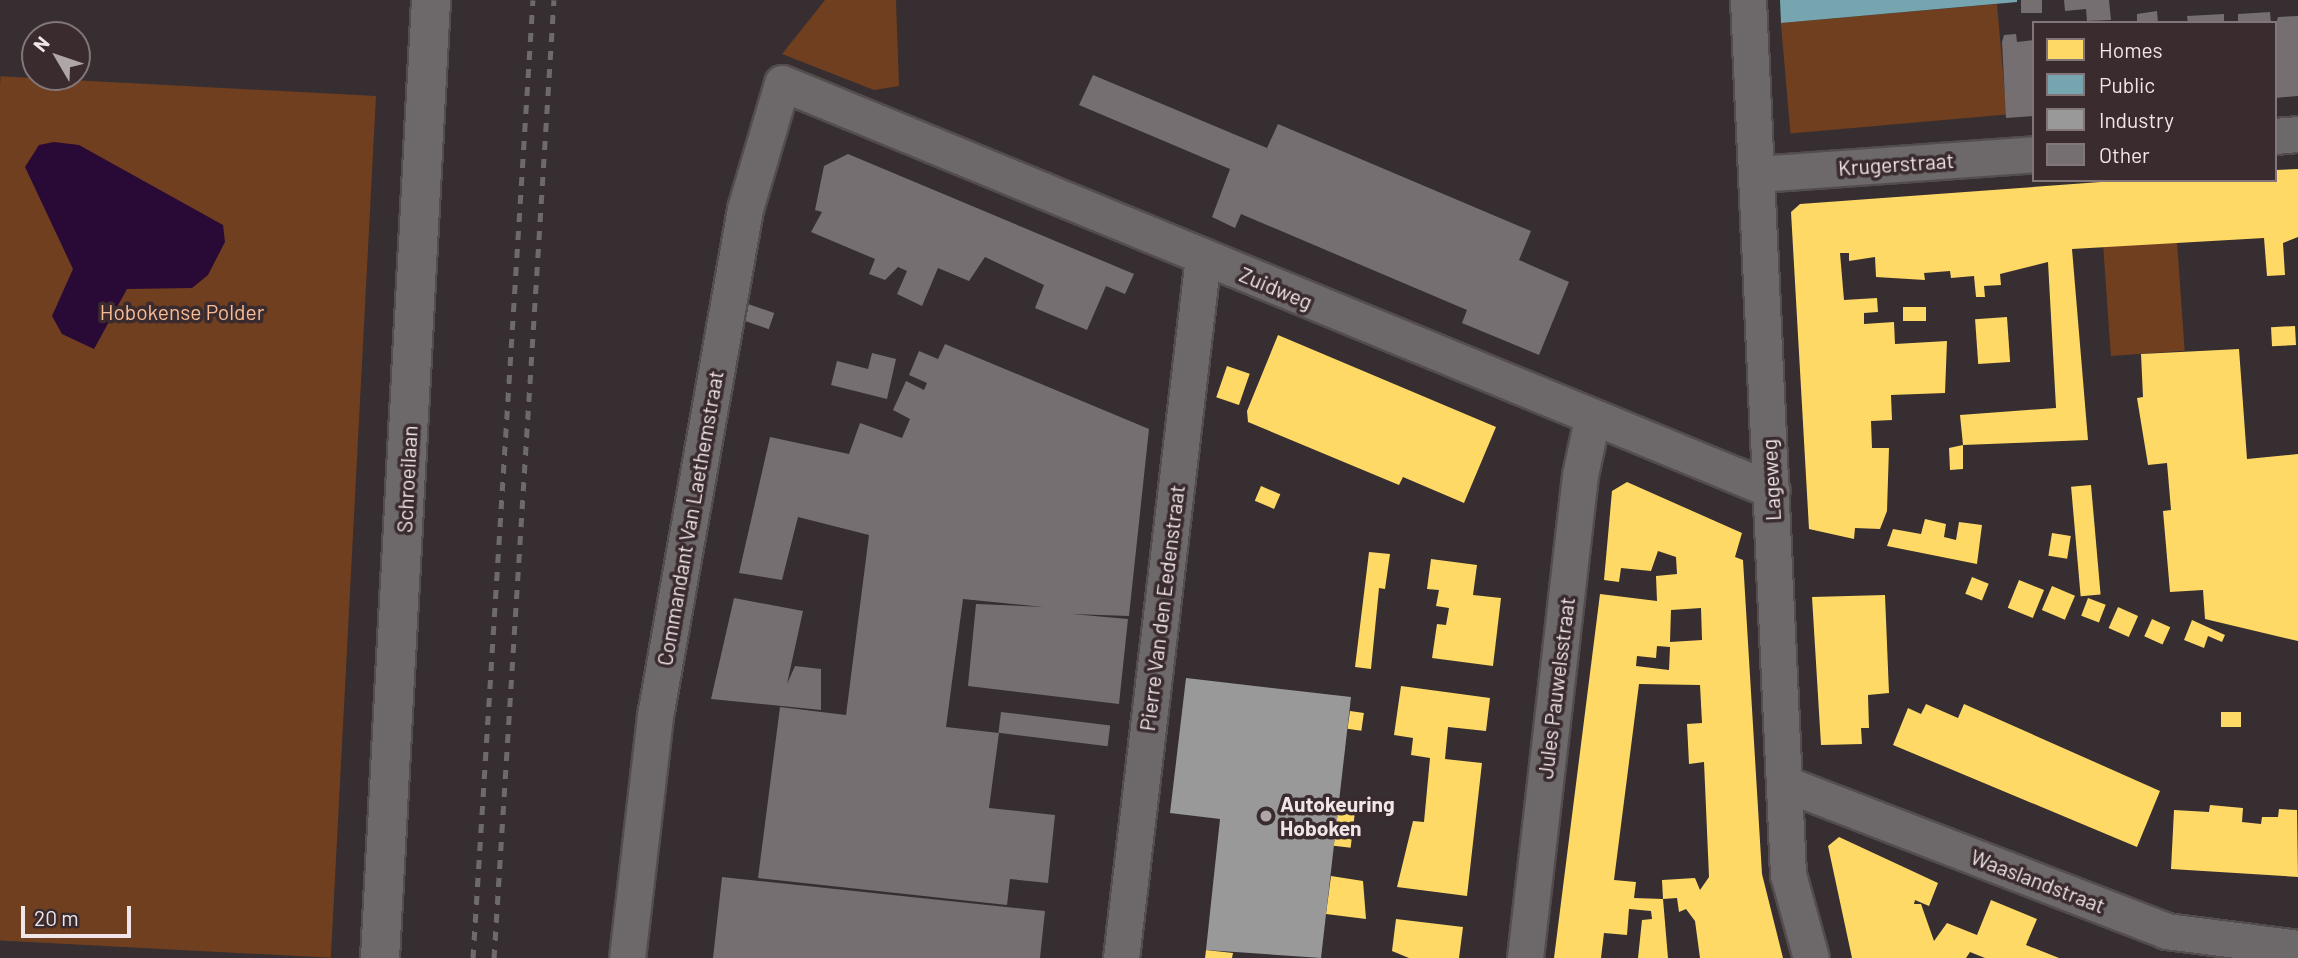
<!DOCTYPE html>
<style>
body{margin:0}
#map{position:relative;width:2298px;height:958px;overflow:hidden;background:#362e30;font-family:Barlow,sans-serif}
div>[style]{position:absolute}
.green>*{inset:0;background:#6f3f1f;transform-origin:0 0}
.water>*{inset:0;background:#290935}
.homes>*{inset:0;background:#ffd966;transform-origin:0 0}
.public>*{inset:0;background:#76a5af}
.industry>*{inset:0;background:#999}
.building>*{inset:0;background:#756f71;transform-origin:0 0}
.roads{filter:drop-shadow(2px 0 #544d4e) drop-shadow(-2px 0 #544d4e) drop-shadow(0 2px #544d4e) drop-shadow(0 -2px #544d4e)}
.street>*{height:35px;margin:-17.5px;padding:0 17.5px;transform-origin:17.5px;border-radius:17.5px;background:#6d6869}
.secondary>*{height:38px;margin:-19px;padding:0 19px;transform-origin:19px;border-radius:19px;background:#6d6869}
.rail>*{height:5px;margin-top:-2.5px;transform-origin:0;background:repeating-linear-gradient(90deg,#6e696a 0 9px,transparent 0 18px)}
.dots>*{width:19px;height:19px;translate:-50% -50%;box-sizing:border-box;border:4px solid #3a2b2f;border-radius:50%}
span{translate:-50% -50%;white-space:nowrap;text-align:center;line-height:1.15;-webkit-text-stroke:7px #3a2b2f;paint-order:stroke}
.street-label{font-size:21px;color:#f0e6e8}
.park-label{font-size:21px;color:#f9bc95}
.poi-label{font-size:21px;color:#f0e6e8;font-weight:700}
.left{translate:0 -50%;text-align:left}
.legend{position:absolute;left:2032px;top:21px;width:245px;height:161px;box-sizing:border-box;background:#3a2b2f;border:2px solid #837679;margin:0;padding:9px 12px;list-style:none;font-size:21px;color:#f0e6e8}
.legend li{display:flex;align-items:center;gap:14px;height:35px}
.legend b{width:35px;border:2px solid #837679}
.north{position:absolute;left:21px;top:21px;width:70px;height:70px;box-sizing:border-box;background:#3a2b2f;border:2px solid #837679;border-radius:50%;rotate:309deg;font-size:19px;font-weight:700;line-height:28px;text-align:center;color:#f0e6e8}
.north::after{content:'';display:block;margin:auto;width:24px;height:32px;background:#afa6a8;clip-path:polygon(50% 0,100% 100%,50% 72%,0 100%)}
.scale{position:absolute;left:21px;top:906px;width:110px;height:32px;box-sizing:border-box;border:4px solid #f0e6e8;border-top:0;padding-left:9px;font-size:21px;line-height:24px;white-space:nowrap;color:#f0e6e8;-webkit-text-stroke:5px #3a2b2f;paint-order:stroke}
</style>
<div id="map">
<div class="green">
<i style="clip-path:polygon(825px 0,896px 0,899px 86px,874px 90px,782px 54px)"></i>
<i style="left:1997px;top:4px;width:111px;height:217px;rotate:85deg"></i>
<i style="left:376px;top:96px;width:863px;height:376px;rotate:93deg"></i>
<i style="left:2177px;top:241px;width:110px;height:74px;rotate:86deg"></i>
</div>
<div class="water">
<i style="clip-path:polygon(54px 142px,79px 145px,223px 225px,225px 242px,208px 275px,192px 288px,127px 289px,94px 349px,62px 334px,52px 316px,73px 269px,25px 167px,39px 145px)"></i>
</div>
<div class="homes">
<i style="clip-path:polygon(2298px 169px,2298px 237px,2283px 243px,2285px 275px,2267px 276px,2264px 238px,2072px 249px,2088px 440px,1963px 445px,1960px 415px,2056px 408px,2048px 262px,2000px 274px,2001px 285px,1984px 286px,1985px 297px,1976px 297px,1974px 276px,1951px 278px,1950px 271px,1924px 273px,1925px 280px,1876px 277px,1875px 257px,1849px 261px,1849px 253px,1840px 253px,1844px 300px,1877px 298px,1878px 312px,1864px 313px,1864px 324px,1894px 322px,1895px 344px,1947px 341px,1945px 393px,1891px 395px,1892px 420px,1871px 421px,1872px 448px,1889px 448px,1887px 511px,1880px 529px,1855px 528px,1854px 539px,1809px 529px,1791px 212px,1800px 204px,2128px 180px,2275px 180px,2275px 170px)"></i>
<i style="left:1903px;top:307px;width:23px;height:14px"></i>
<i style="left:2007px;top:317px;width:45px;height:32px;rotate:86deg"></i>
<i style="left:2295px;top:326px;width:19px;height:24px;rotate:87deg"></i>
<i style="clip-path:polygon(1278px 335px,1496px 427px,1464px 503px,1403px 477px,1399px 485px,1248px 422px,1247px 411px)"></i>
<i style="clip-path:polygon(2239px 349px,2247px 459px,2298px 454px,2298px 641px,2205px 619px,2203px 590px,2170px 592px,2163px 511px,2171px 510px,2167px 463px,2148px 465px,2137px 398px,2143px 397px,2141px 354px)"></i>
<i style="left:1227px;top:366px;width:24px;height:33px;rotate:19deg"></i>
<i style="clip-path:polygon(1963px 445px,1963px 469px,1950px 470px,1949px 448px)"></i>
<i style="clip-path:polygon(evenodd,1627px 482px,1742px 533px,1735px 557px,1743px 560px,1762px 874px,1783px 958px,1700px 958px,1695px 921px,1686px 909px,1679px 912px,1677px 898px,1663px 899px,1662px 880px,1695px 878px,1700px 890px,1709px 877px,1704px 762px,1689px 764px,1687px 724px,1702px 723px,1700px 685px,1639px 684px,1614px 880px,1636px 882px,1634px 898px,1663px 899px,1668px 958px,1638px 958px,1642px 920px,1652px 919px,1651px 911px,1629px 909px,1627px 935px,1604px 933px,1601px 958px,1554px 958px,1600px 594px,1657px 601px,1656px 576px,1677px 574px,1676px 557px,1658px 551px,1651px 571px,1621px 568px,1619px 582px,1604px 580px,1612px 491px,1627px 482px,1701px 608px,1702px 640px,1670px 642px,1671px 610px,1701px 608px,1627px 482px,1657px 646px,1670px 647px,1669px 670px,1636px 666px,1637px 656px,1656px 658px,1657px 646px)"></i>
<i style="left:2091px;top:485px;width:110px;height:20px;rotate:85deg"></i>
<i style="left:1261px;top:486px;width:21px;height:16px;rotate:23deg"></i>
<i style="clip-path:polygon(1925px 519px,1946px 524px,1944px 537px,1956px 540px,1959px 522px,1982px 525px,1977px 564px,1887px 546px,1893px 529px,1921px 534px)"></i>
<i style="left:2052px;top:533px;width:19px;height:23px;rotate:9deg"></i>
<i style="clip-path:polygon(1369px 552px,1390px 554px,1385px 589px,1379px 588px,1371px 669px,1355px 667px)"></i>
<i style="clip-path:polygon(1431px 559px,1477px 565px,1473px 595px,1501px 598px,1493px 666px,1432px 658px,1437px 624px,1446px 625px,1449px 608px,1436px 606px,1439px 590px,1427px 589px)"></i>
<i style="left:1972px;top:577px;width:18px;height:18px;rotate:22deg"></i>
<i style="left:2019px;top:580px;width:27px;height:30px;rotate:22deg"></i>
<i style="left:2052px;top:586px;width:25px;height:26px;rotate:23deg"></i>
<i style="clip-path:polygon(1885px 595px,1889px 693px,1868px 695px,1869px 728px,1861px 728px,1862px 744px,1821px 745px,1812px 597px)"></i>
<i style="left:2088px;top:598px;width:19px;height:19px;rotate:21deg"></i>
<i style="left:2118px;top:607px;width:22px;height:23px;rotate:24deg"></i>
<i style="left:2152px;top:619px;width:20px;height:19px;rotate:24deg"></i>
<i style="clip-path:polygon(2192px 620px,2225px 635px,2222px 642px,2208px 636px,2204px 648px,2184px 640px)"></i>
<i style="clip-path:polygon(1401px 686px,1490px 698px,1486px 731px,1448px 727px,1445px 759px,1482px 763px,1467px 896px,1397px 887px,1413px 821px,1424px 822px,1430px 758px,1411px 755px,1413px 738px,1394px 735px)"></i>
<i style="clip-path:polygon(1926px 704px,1958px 718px,1964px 704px,2160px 791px,2137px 847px,1893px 745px,1908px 708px,1921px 714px)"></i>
<i style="left:1350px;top:711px;width:14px;height:18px;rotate:8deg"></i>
<i style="left:2221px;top:712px;width:20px;height:15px"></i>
<i style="clip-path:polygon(2210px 805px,2243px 808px,2242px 822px,2261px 824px,2262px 817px,2278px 817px,2279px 809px,2297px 810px,2298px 877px,2171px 869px,2174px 810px,2209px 812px)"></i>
<i style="left:1338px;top:811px;width:17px;height:35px;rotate:7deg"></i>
<i style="clip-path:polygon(1839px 837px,1938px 883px,1929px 906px,1915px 900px,1914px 904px,1921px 904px,1934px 941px,1947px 923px,1977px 935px,1991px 900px,2037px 919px,2026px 945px,2059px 958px,1985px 958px,1970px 952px,1966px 958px,1852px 958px,1828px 846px)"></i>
<i style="clip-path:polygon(1331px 876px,1363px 881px,1366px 919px,1326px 914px)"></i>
<i style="clip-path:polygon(1396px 919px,1463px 927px,1459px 958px,1409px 958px,1392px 951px)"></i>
<i style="clip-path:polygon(1206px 950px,1233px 953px,1232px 958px,1205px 958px)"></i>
</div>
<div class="public">
<i style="clip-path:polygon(1780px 0,2017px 0,2017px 2px,1781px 23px)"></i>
</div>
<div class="industry">
<i style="clip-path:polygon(1186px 678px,1351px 697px,1321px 958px,1206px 950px,1220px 819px,1170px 813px)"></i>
</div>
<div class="building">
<i style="left:2042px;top:0;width:13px;height:21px;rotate:90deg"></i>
<i style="clip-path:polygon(2064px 0,2109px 0,2111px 20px,2087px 21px,2086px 9px,2065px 11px)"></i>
<i style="clip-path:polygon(2157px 11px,2158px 23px,2137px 23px,2137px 14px)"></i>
<i style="clip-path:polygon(2270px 12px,2271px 23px,2238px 23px,2238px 14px)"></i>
<i style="clip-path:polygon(2224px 14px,2224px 23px,2188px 23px,2187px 16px)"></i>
<i style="clip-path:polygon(2298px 16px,2298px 96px,2275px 98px,2275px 27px,2278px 17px)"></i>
<i style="clip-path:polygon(2016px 34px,2017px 42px,2034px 40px,2034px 116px,2006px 118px,2002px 42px,2004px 35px)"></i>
<i style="clip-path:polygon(1093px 75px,1267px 148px,1278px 124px,1531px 231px,1519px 260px,1569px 282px,1539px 355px,1462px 323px,1467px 310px,1241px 214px,1235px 228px,1212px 217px,1230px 169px,1079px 105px)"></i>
<i style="clip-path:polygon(848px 154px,1134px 274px,1125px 294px,1106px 286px,1087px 330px,1035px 308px,1044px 285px,985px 257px,969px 281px,938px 268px,922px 306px,897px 294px,907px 271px,898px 267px,885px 280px,869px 274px,875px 259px,811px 232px,822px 212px,815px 210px,824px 166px)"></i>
<i style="left:745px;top:303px;width:31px;height:17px;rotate:19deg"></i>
<i style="clip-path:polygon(945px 344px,1149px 429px,1129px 616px,1072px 614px,1128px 619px,1119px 704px,968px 686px,976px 604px,1044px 607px,963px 599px,946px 727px,999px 733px,989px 808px,1055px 815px,1048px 883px,1010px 879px,1007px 905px,758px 878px,780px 707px,846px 715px,869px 535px,798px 517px,782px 580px,739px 573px,770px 437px,849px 454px,860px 423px,902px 438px,910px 419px,893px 410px,906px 381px,924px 390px,927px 383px,909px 375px,919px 351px,938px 359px)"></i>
<i style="clip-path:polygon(872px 353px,896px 359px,887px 399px,831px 385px,837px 361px,868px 369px)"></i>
<i style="clip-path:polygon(734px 598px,803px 611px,787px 684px,795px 666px,821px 669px,821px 710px,711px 699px)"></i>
<i style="left:1001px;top:712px;width:110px;height:21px;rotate:7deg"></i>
<i style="clip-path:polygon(722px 877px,1045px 911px,1040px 958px,713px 958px)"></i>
</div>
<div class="roads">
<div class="street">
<i style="left:1748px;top:0;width:875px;rotate:87.38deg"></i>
<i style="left:1788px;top:874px;width:87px;rotate:74.7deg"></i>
<i style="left:2275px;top:136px;width:23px;rotate:-5deg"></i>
<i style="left:1758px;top:174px;width:277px;rotate:-4.1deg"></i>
<i style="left:1786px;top:784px;width:407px;rotate:21.1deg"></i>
<i style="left:2166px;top:931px;width:133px;rotate:7.3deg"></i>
<i style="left:627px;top:958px;width:244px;rotate:-83.4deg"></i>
<i style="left:655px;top:716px;width:515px;rotate:-79.93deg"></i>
<i style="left:745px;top:209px;width:131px;rotate:-73.6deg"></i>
<i style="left:782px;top:83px;width:1070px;rotate:22.35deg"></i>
<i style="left:1121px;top:958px;width:706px;rotate:-83.33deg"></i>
<i style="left:1525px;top:958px;width:486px;rotate:-83.5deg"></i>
<i style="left:1580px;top:475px;width:57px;rotate:-77.9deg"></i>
</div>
<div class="secondary">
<i style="left:380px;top:958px;width:959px;rotate:-86.95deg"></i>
</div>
</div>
<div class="rail">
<i style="left:473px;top:958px;width:960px;rotate:-86.42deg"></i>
<i style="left:494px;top:958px;width:960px;rotate:-86.42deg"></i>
</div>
<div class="dots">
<i style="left:1266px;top:816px;background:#afa6a8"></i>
</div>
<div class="street-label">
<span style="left:1896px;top:164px;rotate:-4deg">Krugerstraat</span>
<span style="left:1276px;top:288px;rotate:23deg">Zuidweg</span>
<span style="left:407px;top:479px;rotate:-87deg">Schroeilaan</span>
<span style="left:1771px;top:480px;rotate:-93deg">Lageweg</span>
<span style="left:690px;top:518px;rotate:-80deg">Commandant Van Laethemstraat</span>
<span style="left:1162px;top:608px;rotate:-83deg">Pierre Van den Eedenstraat</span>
<span style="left:1556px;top:688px;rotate:-83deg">Jules Pauwelsstraat</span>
<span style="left:2038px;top:881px;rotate:21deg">Waaslandstraat</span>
</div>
<div class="park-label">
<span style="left:182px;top:312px">Hobokense Polder</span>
</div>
<div class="poi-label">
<span class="left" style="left:1280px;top:816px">Autokeuring<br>Hoboken</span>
</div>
<ul class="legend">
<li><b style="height:19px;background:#ffd966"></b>Homes</li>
<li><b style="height:19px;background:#76a5af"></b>Public</li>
<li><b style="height:19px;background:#999"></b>Industry</li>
<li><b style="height:19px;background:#756f71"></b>Other</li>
</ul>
<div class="north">N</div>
<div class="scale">20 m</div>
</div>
